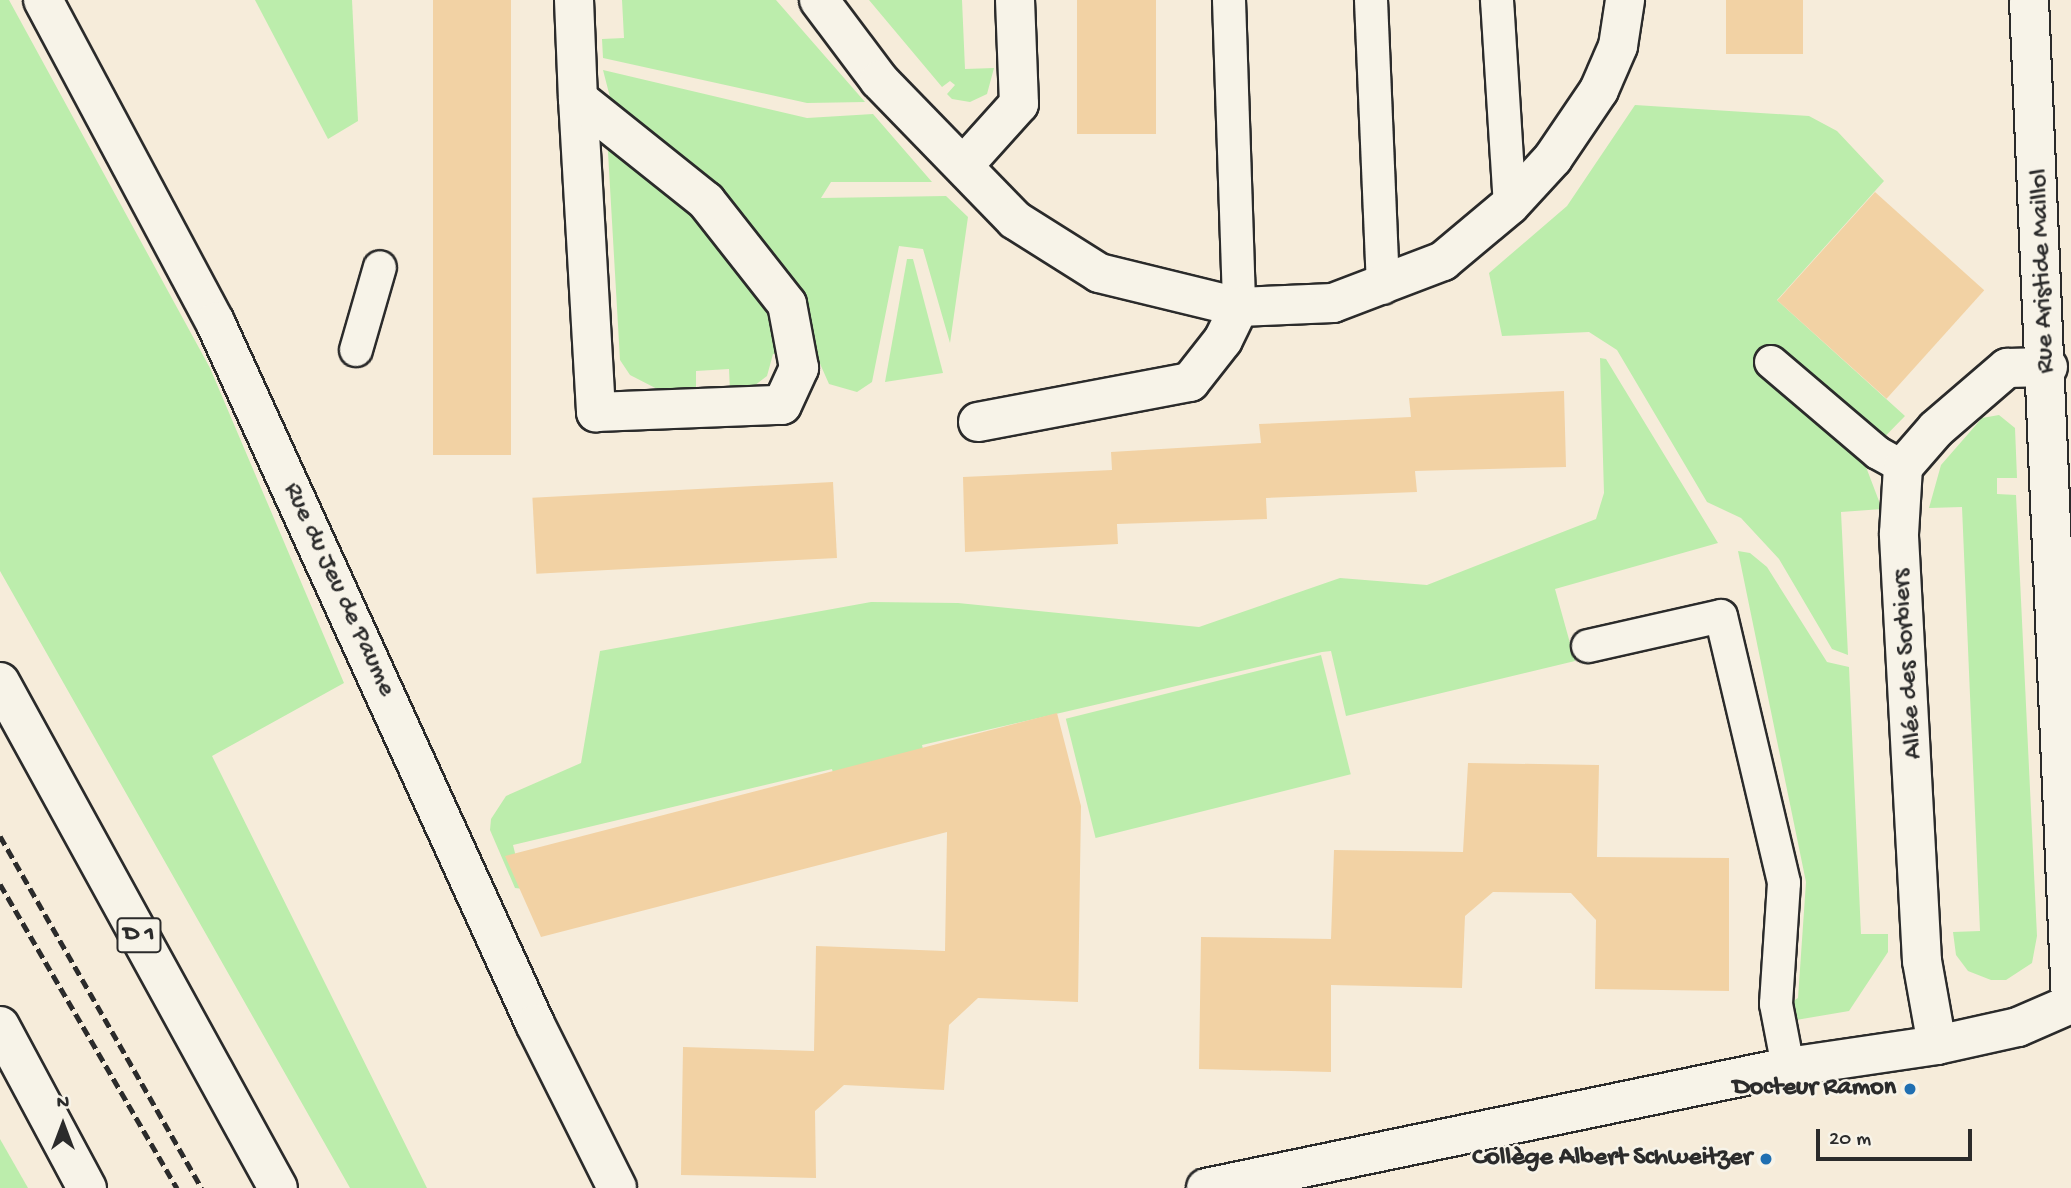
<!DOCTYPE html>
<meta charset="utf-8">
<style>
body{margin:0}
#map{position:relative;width:2071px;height:1188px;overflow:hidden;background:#f6ecda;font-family:"Gochi Hand",sans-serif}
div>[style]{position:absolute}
.green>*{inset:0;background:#bcedac;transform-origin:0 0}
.building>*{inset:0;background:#f2d2a4;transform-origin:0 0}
.roads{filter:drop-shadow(2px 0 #2b2b2b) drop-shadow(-2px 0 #2b2b2b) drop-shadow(0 2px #2b2b2b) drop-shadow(0 -2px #2b2b2b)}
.service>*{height:32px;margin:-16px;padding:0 16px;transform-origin:16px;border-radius:16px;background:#f7f3e8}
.minor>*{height:38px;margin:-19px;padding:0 19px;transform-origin:19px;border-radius:19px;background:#f7f3e8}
.trunk>*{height:38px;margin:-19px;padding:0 19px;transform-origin:19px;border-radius:19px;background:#f7f3e8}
.rail>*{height:5px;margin-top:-2.5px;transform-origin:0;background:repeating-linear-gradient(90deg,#2b2b2b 0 10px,transparent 0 15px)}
.dots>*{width:19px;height:19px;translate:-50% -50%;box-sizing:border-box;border:4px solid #f7f3e8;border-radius:50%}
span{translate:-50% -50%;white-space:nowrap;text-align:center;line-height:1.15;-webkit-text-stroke:5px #f7f3e8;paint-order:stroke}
.shield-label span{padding:2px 5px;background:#f7f3e8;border:2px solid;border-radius:5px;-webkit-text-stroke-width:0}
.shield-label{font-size:24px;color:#2b2b2b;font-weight:700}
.street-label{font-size:26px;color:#2b2b2b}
.poi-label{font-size:26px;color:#2b2b2b;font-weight:700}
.right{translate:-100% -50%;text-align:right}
.north{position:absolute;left:28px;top:1090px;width:70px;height:70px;-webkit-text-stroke:5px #f7f3e8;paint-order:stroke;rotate:0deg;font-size:19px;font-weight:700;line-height:28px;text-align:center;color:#2b2b2b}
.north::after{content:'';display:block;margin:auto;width:24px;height:32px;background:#2b2b2b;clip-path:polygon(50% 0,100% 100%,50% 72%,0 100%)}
.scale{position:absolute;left:1816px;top:1129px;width:156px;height:32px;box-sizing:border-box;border:4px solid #2b2b2b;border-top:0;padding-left:9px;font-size:21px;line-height:24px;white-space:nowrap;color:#2b2b2b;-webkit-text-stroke:5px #f7f3e8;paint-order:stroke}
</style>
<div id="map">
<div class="green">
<i style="clip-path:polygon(0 0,9px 0,210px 368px,344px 683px,212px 756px,427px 1188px,350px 1188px,0 571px)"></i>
<i style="clip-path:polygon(255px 0,352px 0,358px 121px,328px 139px)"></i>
<i style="clip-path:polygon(622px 0,776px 0,865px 102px,807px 103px,603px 58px,602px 39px,624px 38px)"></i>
<i style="clip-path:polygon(869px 0,962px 0,965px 69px,994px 68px,987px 94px,970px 102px,952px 99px,947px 94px,955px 85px,950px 81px,942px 87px)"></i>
<i style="clip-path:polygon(603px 70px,807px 118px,873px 114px,932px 182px,831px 182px,821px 198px,946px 196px,968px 217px,950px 343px,923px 249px,899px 246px,872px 382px,857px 392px,829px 384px,797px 312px,612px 105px)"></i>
<i style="clip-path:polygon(1635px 105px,1809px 116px,1837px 131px,1884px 181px,1777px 300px,1905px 416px,1863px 459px,1882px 509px,1841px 512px,1848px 655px,1832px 649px,1779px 559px,1741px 518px,1707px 502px,1617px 350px,1589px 332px,1502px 336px,1489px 273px,1567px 206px)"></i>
<i style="clip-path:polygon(607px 135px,701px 220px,769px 314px,782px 354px,773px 354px,767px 376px,750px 389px,730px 392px,729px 369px,696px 371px,696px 394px,667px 394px,630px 375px,620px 360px)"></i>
<i style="clip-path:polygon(907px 259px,913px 259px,943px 373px,885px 382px)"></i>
<i style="clip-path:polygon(1600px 358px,1606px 359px,1718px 543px,1555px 589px,1575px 661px,1346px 716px,1331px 651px,1322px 652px,922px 745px,932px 786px,842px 809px,832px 769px,513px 845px,524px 889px,515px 888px,490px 830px,491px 819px,506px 796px,581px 763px,600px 651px,871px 602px,958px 603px,1199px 627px,1340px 578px,1427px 585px,1596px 519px,1604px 493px)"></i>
<i style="clip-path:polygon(1999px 415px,2015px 428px,2017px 478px,1997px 478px,1997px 494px,2016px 495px,2037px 936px,2032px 963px,2006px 980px,1991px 980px,1968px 971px,1956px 955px,1953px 932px,1980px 931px,1962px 507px,1929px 508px,1941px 465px,1982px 418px)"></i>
<i style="clip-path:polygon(1738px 551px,1750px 553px,1767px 567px,1827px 662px,1849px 667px,1861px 934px,1888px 934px,1888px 952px,1849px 1011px,1796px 1020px,1792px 1002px,1798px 998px,1806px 882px)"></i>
<i style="left:1321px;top:655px;width:123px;height:263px;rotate:76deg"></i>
<i style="clip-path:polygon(0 1139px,28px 1188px,0 1188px)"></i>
</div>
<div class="building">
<i style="left:433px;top:0;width:78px;height:455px"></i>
<i style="left:1077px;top:0;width:79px;height:134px"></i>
<i style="left:1726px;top:0;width:77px;height:54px"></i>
<i style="left:1875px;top:192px;width:147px;height:146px;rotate:42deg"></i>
<i style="clip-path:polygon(1564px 391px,1566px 467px,1415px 471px,1417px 492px,1266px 498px,1267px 519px,1117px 524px,1118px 544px,965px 552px,963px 477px,1112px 470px,1111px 452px,1261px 443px,1259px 424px,1411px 417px,1409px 398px)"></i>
<i style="left:833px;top:482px;width:76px;height:301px;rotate:87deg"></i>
<i style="clip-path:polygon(1057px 713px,1081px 806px,1078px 1002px,978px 998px,949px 1025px,944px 1090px,844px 1085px,815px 1111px,816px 1178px,681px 1175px,683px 1047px,814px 1051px,816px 946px,945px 951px,947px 832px,541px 937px,505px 856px)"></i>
<i style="clip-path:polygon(1468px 763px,1599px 765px,1597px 857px,1729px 858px,1729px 991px,1595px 989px,1596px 920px,1571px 893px,1493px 892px,1465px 916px,1462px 988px,1331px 985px,1331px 1072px,1199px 1069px,1201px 937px,1331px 939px,1334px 850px,1463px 852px)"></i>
</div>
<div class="roads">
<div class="service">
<i style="left:1229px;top:0;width:307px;rotate:88.1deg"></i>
<i style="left:1371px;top:0;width:288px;rotate:87.6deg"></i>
<i style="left:1497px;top:0;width:205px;rotate:86.4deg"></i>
<i style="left:356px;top:350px;width:86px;rotate:-73.9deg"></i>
<i style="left:1771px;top:362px;width:140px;rotate:40.4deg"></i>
<i style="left:1878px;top:453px;width:29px;rotate:29deg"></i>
<i style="left:1588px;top:646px;width:136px;rotate:-12.7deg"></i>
<i style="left:1721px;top:616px;width:274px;rotate:76.7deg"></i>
<i style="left:1784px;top:883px;width:121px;rotate:93.8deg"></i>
<i style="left:1776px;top:1004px;width:64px;rotate:79.2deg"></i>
</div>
<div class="minor">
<i style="left:43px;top:0;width:365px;rotate:61.9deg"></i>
<i style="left:215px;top:322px;width:771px;rotate:65.49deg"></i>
<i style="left:535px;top:1024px;width:183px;rotate:63.4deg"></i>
<i style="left:574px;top:0;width:99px;rotate:87.7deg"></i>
<i style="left:578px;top:99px;width:314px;rotate:86.7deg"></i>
<i style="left:596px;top:412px;width:186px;rotate:-2.2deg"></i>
<i style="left:782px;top:405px;width:41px;rotate:-65.3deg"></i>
<i style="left:799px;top:368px;width:65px;rotate:-100.6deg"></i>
<i style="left:787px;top:304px;width:131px;rotate:-128.2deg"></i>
<i style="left:706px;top:201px;width:164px;rotate:-141.4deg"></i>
<i style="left:819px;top:0;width:100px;rotate:53.1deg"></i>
<i style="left:879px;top:80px;width:195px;rotate:45.8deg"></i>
<i style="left:1015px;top:220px;width:99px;rotate:32.2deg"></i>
<i style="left:1099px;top:273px;width:144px;rotate:13.7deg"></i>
<i style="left:1239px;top:307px;width:94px;rotate:-2.4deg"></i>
<i style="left:1333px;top:303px;width:118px;rotate:-20.9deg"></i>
<i style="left:1443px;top:261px;width:87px;rotate:-39.9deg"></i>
<i style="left:1510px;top:205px;width:64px;rotate:-47.5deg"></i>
<i style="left:1553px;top:158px;width:82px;rotate:-55.9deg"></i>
<i style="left:1599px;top:90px;width:48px;rotate:-66.6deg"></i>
<i style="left:1618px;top:46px;width:47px;rotate:-81.3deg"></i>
<i style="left:2029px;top:0;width:1005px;rotate:87.6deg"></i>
<i style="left:964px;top:165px;width:82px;rotate:-48deg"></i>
<i style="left:1019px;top:104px;width:104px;rotate:-92.2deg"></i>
<i style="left:978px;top:422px;width:216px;rotate:-10.7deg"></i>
<i style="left:1190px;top:382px;width:53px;rotate:-51.8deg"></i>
<i style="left:1223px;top:340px;width:37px;rotate:-64deg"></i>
<i style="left:1937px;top:1045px;width:85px;rotate:-100.1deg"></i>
<i style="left:1922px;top:961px;width:428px;rotate:-93.1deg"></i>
<i style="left:1899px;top:534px;width:67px;rotate:-86.6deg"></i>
<i style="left:1903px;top:467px;width:50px;rotate:-49deg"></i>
<i style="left:1936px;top:429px;width:94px;rotate:-40.7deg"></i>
<i style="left:2007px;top:368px;width:41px;rotate:-1.4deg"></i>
<i style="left:1206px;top:1188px;width:594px;rotate:-11.74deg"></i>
<i style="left:1788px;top:1067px;width:151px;rotate:-8.4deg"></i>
<i style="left:1937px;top:1045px;width:83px;rotate:-12.5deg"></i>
<i style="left:2018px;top:1027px;width:58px;rotate:-23.5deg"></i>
</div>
<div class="trunk">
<i style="left:0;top:682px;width:577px;rotate:61.22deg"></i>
<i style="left:0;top:1026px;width:184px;rotate:61.8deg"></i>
</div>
</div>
<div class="rail">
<i style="left:0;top:836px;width:406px;rotate:60.2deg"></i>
<i style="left:0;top:884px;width:352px;rotate:59.8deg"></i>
</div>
<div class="dots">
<i style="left:1910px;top:1089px;background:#1f6fb2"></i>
<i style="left:1766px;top:1159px;background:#1f6fb2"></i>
</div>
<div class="shield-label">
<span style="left:139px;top:935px">D 1</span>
</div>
<div class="street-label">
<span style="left:2044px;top:271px;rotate:-92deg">Rue Aristide Maillol</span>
<span style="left:338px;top:590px;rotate:65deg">Rue du Jeu de Paume</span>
<span style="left:1909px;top:664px;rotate:-94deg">Allée des Sorbiers</span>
</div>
<div class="poi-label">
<span class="right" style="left:1896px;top:1089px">Docteur Ramon</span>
<span class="right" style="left:1752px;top:1159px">Collège Albert Schweitzer</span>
</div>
<div class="north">N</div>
<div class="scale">20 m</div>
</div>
